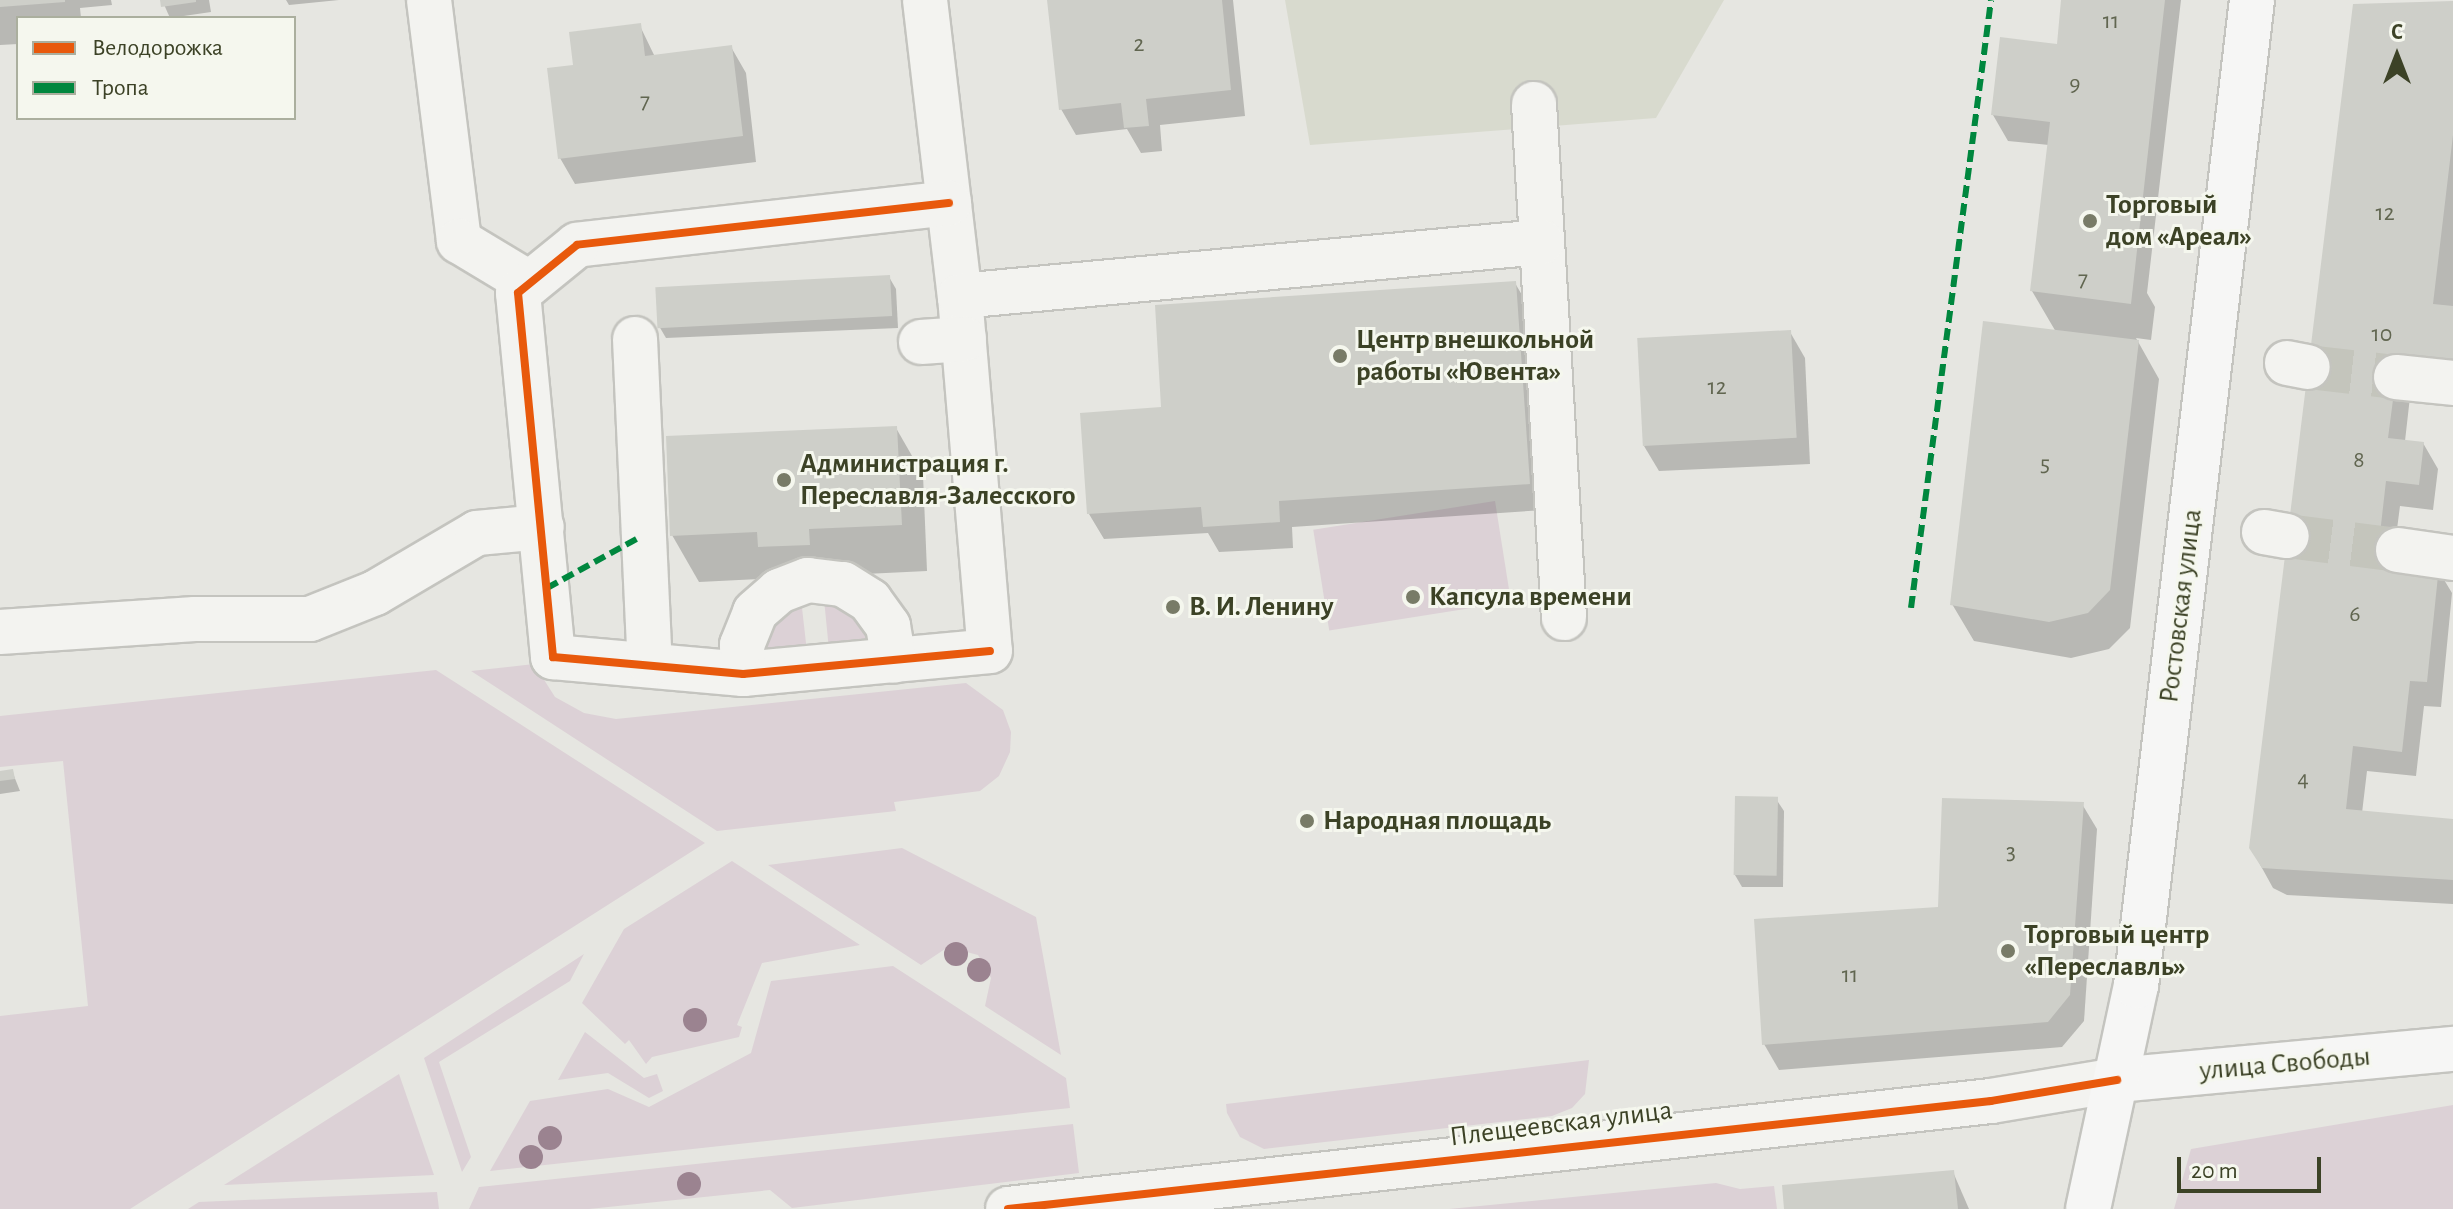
<!DOCTYPE html>
<meta charset="utf-8">
<style>
body{margin:0}
#map{position:relative;width:2453px;height:1209px;overflow:hidden;background:#e6e6e1;font-family:"Alegreya Sans",sans-serif}
div>[style]{position:absolute}
.built>*{inset:0;background:#d8dace}
.green>*{inset:0;background:#dcd1d6;transform-origin:0 0}
.shadow>*{inset:0;background:#0003}
.building>*{inset:0;background:#cecfc9;transform-origin:0 0}
.minor-tunnel>*{height:44px;margin-top:-22px;transform-origin:0;background:repeating-linear-gradient(90deg,#c4c5bc 0 44px,transparent 0 66px)}
.roads{filter:drop-shadow(2px 0 #c4c4bf) drop-shadow(-2px 0 #c4c4bf) drop-shadow(0 2px #c4c4bf) drop-shadow(0 -2px #c4c4bf)}
.minor>*{height:44px;margin:-22px;padding:0 22px;transform-origin:22px;border-radius:22px;background:#f3f3f0}
.major>*{height:44px;margin:-22px;padding:0 22px;transform-origin:22px;border-radius:22px;background:#f6f6f5}
.quiet>*{height:6px;margin-top:-3px;transform-origin:0;background:repeating-linear-gradient(90deg,#00873e 0 12px,transparent 0 18px)}
.cycleway>*{height:8px;margin:-4px;padding:0 4px;transform-origin:4px;border-radius:4px;background:#e8590c}
.trees>*{width:24px;height:24px;margin:-12px;border-radius:50%;background:#9b8390}
.dots>*{width:22px;height:22px;translate:-50% -50%;box-sizing:border-box;border:4px solid #f5f7ee;border-radius:50%}
span{translate:-50% -50%;white-space:nowrap;text-align:center;line-height:1.15;-webkit-text-stroke:6px #f5f7ee;paint-order:stroke}
.number-label{font-size:24px;color:#616650}
.number-label span{-webkit-text-stroke-width:0}
.poi-label{font-size:28px;color:#3c4226;font-weight:700}
.left{translate:0 -50%;text-align:left}
.street-label{font-size:28px;color:#3c4226}
.legend{position:absolute;left:16px;top:16px;width:280px;height:104px;box-sizing:border-box;background:#f5f7ee;border:2px solid #abaf9e;margin:0;padding:10px 14px;list-style:none;font-size:24px;color:#3c4226}
.legend li{display:flex;align-items:center;gap:16px;height:40px}
.legend b{width:40px;border:2px solid #abaf9e}
.north{position:absolute;left:2357px;top:16px;width:80px;height:80px;-webkit-text-stroke:6px #f5f7ee;paint-order:stroke;rotate:0deg;font-size:22px;font-weight:700;line-height:32px;text-align:center;color:#3c4226}
.north::after{content:'';display:block;margin:auto;width:28px;height:36px;background:#3c4226;clip-path:polygon(50% 0,100% 100%,50% 72%,0 100%)}
.scale{position:absolute;left:2177px;top:1157px;width:144px;height:36px;box-sizing:border-box;border:4px solid #3c4226;border-top:0;padding-left:10px;font-size:24px;line-height:28px;white-space:nowrap;color:#3c4226;-webkit-text-stroke:6px #f5f7ee;paint-order:stroke}
</style>
<div id="map">
<div class="built">
<i style="clip-path:polygon(1285px 0,1724px 0,1656px 118px,1310px 145px)"></i>
</div>
<div class="green">
<i style="left:1495px;top:501px;width:102px;height:184px;rotate:81deg"></i>
<i style="clip-path:polygon(823px 589px,886px 635px,830px 660px)"></i>
<i style="clip-path:polygon(800px 590px,808px 661px,748px 656px)"></i>
<i style="clip-path:polygon(534px 664px,555px 697px,584px 713px,616px 719px,966px 683px,1003px 710px,1011px 732px,1010px 752px,999px 776px,980px 791px,894px 802px,896px 811px,717px 831px,471px 671px)"></i>
<i style="clip-path:polygon(436px 670px,705px 843px,130px 1209px,0 1209px,0 1016px,88px 1006px,63px 761px,0 767px,0 716px)"></i>
<i style="clip-path:polygon(902px 848px,1036px 917px,1061px 1055px,985px 1006px,991px 978px,978px 955px,948px 947px,921px 965px,768px 865px)"></i>
<i style="clip-path:polygon(732px 861px,860px 945px,762px 963px,737px 1025px,742px 1027px,739px 1037px,652px 1057px,646px 1064px,629px 1040px,625px 1044px,582px 1003px,624px 929px)"></i>
<i style="clip-path:polygon(584px 954px,570px 981px,439px 1062px,471px 1157px,462px 1172px,424px 1058px)"></i>
<i style="clip-path:polygon(893px 966px,1066px 1078px,1070px 1108px,490px 1171px,530px 1101px,608px 1089px,649px 1107px,751px 1053px,771px 981px)"></i>
<i style="clip-path:polygon(585px 1032px,644px 1078px,657px 1074px,663px 1091px,649px 1098px,608px 1073px,558px 1080px)"></i>
<i style="clip-path:polygon(1589px 1060px,1585px 1094px,1572px 1108px,1552px 1116px,1264px 1149px,1240px 1137px,1227px 1113px,1226px 1104px)"></i>
<i style="clip-path:polygon(399px 1074px,434px 1175px,224px 1185px)"></i>
<i style="clip-path:polygon(2453px 1105px,2453px 1209px,2174px 1209px,2191px 1149px)"></i>
<i style="clip-path:polygon(1073px 1124px,1079px 1173px,792px 1208px,770px 1190px,589px 1209px,469px 1209px,479px 1187px)"></i>
<i style="clip-path:polygon(1716px 1183px,1740px 1189px,1774px 1186px,1777px 1209px,1449px 1209px)"></i>
<i style="clip-path:polygon(437px 1192px,439px 1209px,188px 1209px,199px 1202px)"></i>
</div>
<div class="shadow">
<i style="clip-path:polygon(0 0,111px 0,112px 5px,80px 8px,81px 18px,18px 18px,18px 44px,0 45px)"></i>
<i style="clip-path:polygon(162px 0,209px 0,211px 12px,170px 18px)"></i>
<i style="clip-path:polygon(286px 0,339px 0,289px 5px)"></i>
<i style="clip-path:polygon(1049px 0,1233px 0,1245px 116px,1160px 125px,1162px 151px,1141px 153px,1127px 129px,1076px 135px,1061px 109px)"></i>
<i style="clip-path:polygon(2063px 0,2181px 0,2147px 293px,2155px 307px,2151px 340px,2136px 338px,2159px 379px,2130px 628px,2109px 649px,2071px 658px,1974px 641px,1952px 604px,2056px 332px,2032px 291px,2049px 145px,2008px 141px,1993px 115px,2058px 46px)"></i>
<i style="clip-path:polygon(2453px 3px,2453px 308px,2411px 388px,2405px 441px,2423px 443px,2438px 469px,2433px 510px,2400px 506px,2396px 537px,2437px 568px,2452px 593px,2441px 707px,2424px 706px,2416px 776px,2367px 771px,2362px 813px,2453px 822px,2453px 904px,2287px 895px,2273px 888px,2251px 848px)"></i>
<i style="clip-path:polygon(640px 26px,655px 57px,731px 47px,746px 73px,756px 162px,575px 184px,560px 158px,575px 66px)"></i>
<i style="clip-path:polygon(889px 277px,896px 289px,898px 328px,666px 338px,659px 326px)"></i>
<i style="clip-path:polygon(1515px 283px,1530px 309px,1544px 510px,1292px 527px,1293px 548px,1219px 552px,1208px 533px,1104px 539px,1089px 514px,1164px 409px)"></i>
<i style="clip-path:polygon(1790px 332px,1805px 358px,1810px 464px,1659px 471px,1644px 446px)"></i>
<i style="clip-path:polygon(896px 428px,923px 475px,927px 571px,699px 582px,672px 535px)"></i>
<i style="clip-path:polygon(12px 771px,20px 791px,0 794px,0 773px)"></i>
<i style="clip-path:polygon(1776px 799px,1784px 811px,1783px 887px,1742px 887px,1735px 875px)"></i>
<i style="clip-path:polygon(2082px 804px,2097px 829px,2084px 1021px,2062px 1047px,1779px 1070px,1764px 1044px)"></i>
<i style="clip-path:polygon(1953px 1172px,1969px 1209px,1786px 1209px)"></i>
</div>
<div class="building">
<i style="clip-path:polygon(0 0,65px 0,65px 2px,0 7px)"></i>
<i style="clip-path:polygon(160px 0,196px 0,196px 2px,161px 7px)"></i>
<i style="clip-path:polygon(1047px 0,1222px 0,1231px 90px,1146px 99px,1149px 126px,1124px 128px,1121px 103px,1059px 110px)"></i>
<i style="clip-path:polygon(2061px 0,2165px 0,2131px 304px,2030px 291px,2050px 122px,1991px 115px,2000px 37px,2057px 44px)"></i>
<i style="clip-path:polygon(2453px 1px,2453px 135px,2433px 304px,2453px 306px,2453px 370px,2396px 377px,2388px 438px,2424px 442px,2419px 485px,2386px 481px,2380px 534px,2400px 535px,2439px 566px,2427px 682px,2410px 681px,2402px 752px,2353px 746px,2346px 809px,2453px 819px,2453px 880px,2262px 868px,2249px 848px,2353px 4px)"></i>
<i style="clip-path:polygon(641px 23px,645px 56px,732px 45px,743px 136px,558px 159px,547px 68px,573px 65px,569px 32px)"></i>
<i style="left:890px;top:275px;width:41px;height:235px;rotate:87deg"></i>
<i style="clip-path:polygon(1516px 281px,1530px 484px,1279px 501px,1280px 522px,1203px 527px,1201px 507px,1087px 514px,1080px 413px,1161px 407px,1155px 305px)"></i>
<i style="clip-path:polygon(1983px 321px,2139px 340px,2110px 590px,2088px 613px,2049px 622px,1950px 605px)"></i>
<i style="left:1791px;top:330px;width:108px;height:154px;rotate:87deg"></i>
<i style="clip-path:polygon(897px 426px,902px 525px,809px 529px,810px 545px,758px 547px,757px 532px,670px 536px,666px 436px)"></i>
<i style="clip-path:polygon(13px 769px,15px 779px,0 781px,0 771px)"></i>
<i style="left:1735px;top:796px;width:43px;height:79px;rotate:1deg"></i>
<i style="clip-path:polygon(1942px 798px,2084px 802px,2070px 995px,2048px 1022px,1762px 1045px,1754px 919px,1938px 907px)"></i>
<i style="clip-path:polygon(1954px 1170px,1958px 1209px,1784px 1209px,1782px 1185px)"></i>
</div>
<div class="minor-tunnel">
<i style="left:2308px;top:367px;width:89px;rotate:6.5deg"></i>
<i style="left:2287px;top:536px;width:112px;rotate:7.2deg"></i>
</div>
<div class="roads">
<div class="minor">
<i style="left:429px;top:0;width:243px;rotate:82.9deg"></i>
<i style="left:459px;top:241px;width:82px;rotate:31deg"></i>
<i style="left:925px;top:0;width:298px;rotate:83.3deg"></i>
<i style="left:960px;top:296px;width:356px;rotate:85.2deg"></i>
<i style="left:1534px;top:104px;width:515px;rotate:86.66deg"></i>
<i style="left:949px;top:203px;width:374px;rotate:173.6deg"></i>
<i style="left:577px;top:245px;width:76px;rotate:140.9deg"></i>
<i style="left:518px;top:293px;width:366px;rotate:84.5deg"></i>
<i style="left:553px;top:657px;width:191px;rotate:5.1deg"></i>
<i style="left:743px;top:674px;width:248px;rotate:-5.3deg"></i>
<i style="left:960px;top:296px;width:584px;rotate:-5.31deg"></i>
<i style="left:635px;top:339px;width:325px;rotate:87.4deg"></i>
<i style="left:921px;top:342px;width:43px;rotate:-4deg"></i>
<i style="left:2287px;top:363px;width:21px;rotate:11deg"></i>
<i style="left:2396px;top:377px;width:57px;rotate:6deg"></i>
<i style="left:2264px;top:532px;width:23px;rotate:10deg"></i>
<i style="left:2398px;top:550px;width:56px;rotate:8.3deg"></i>
<i style="left:0;top:632px;width:195px;rotate:-3.8deg"></i>
<i style="left:195px;top:619px;width:115px"></i>
<i style="left:310px;top:619px;width:70px;rotate:-21.8deg"></i>
<i style="left:375px;top:593px;width:118px;rotate:-30.5deg"></i>
<i style="left:477px;top:533px;width:65px;rotate:-5.3deg"></i>
<i style="left:743px;top:674px;width:29px;rotate:-92deg"></i>
<i style="left:742px;top:645px;width:35px;rotate:-68deg"></i>
<i style="left:755px;top:612px;width:32px;rotate:-41deg"></i>
<i style="left:779px;top:591px;width:31px;rotate:-21deg"></i>
<i style="left:808px;top:580px;width:35px;rotate:7deg"></i>
<i style="left:843px;top:584px;width:32px;rotate:32deg"></i>
<i style="left:870px;top:601px;width:31px;rotate:54deg"></i>
<i style="left:888px;top:626px;width:35px;rotate:80deg"></i>
<i style="left:1008px;top:1209px;width:989px;rotate:-6.27deg"></i>
<i style="left:1991px;top:1101px;width:128px;rotate:-9.5deg"></i>
</div>
<div class="major">
<i style="left:2117px;top:1080px;width:337px;rotate:-5.3deg"></i>
<i style="left:2088px;top:1209px;width:228px;rotate:-77.9deg"></i>
<i style="left:2136px;top:986px;width:993px;rotate:-83.29deg"></i>
</div>
</div>
<div class="quiet">
<i style="left:547px;top:588px;width:108px;rotate:-28.7deg"></i>
<i style="left:1911px;top:608px;width:613px;rotate:-82.5deg"></i>
</div>
<div class="cycleway">
<i style="left:949px;top:203px;width:374px;rotate:173.6deg"></i>
<i style="left:577px;top:245px;width:76px;rotate:140.9deg"></i>
<i style="left:518px;top:293px;width:366px;rotate:84.5deg"></i>
<i style="left:553px;top:657px;width:191px;rotate:5.1deg"></i>
<i style="left:743px;top:674px;width:248px;rotate:-5.3deg"></i>
<i style="left:1008px;top:1209px;width:989px;rotate:-6.27deg"></i>
<i style="left:1991px;top:1101px;width:128px;rotate:-9.5deg"></i>
</div>
<div class="trees">
<i style="left:956px;top:954px"></i>
<i style="left:979px;top:970px"></i>
<i style="left:695px;top:1020px"></i>
<i style="left:550px;top:1138px"></i>
<i style="left:531px;top:1157px"></i>
<i style="left:689px;top:1184px"></i>
</div>
<div class="dots">
<i style="left:2090px;top:221px;background:#787b67"></i>
<i style="left:1340px;top:356px;background:#787b67"></i>
<i style="left:784px;top:480px;background:#787b67"></i>
<i style="left:1413px;top:597px;background:#787b67"></i>
<i style="left:1173px;top:607px;background:#787b67"></i>
<i style="left:1307px;top:821px;background:#787b67"></i>
<i style="left:2008px;top:951px;background:#787b67"></i>
</div>
<div class="number-label">
<span style="left:2111px;top:22px">11</span>
<span style="left:1139px;top:45px">2</span>
<span style="left:2075px;top:85px">9</span>
<span style="left:645px;top:102px">7</span>
<span style="left:2385px;top:214px">12</span>
<span style="left:2083px;top:280px">7</span>
<span style="left:2382px;top:335px">10</span>
<span style="left:1717px;top:388px">12</span>
<span style="left:2359px;top:461px">8</span>
<span style="left:2045px;top:465px">5</span>
<span style="left:2355px;top:615px">6</span>
<span style="left:2303px;top:780px">4</span>
<span style="left:2011px;top:853px">3</span>
<span style="left:1850px;top:976px">11</span>
</div>
<div class="poi-label">
<span class="left" style="left:2106px;top:221px">Торговый<br>дом «Ареал»</span>
<span class="left" style="left:1356px;top:356px">Центр внешкольной<br>работы «Ювента»</span>
<span class="left" style="left:800px;top:480px">Администрация г.<br>Переславля-Залесского</span>
<span class="left" style="left:1429px;top:597px">Капсула времени</span>
<span class="left" style="left:1189px;top:607px">В. И. Ленину</span>
<span class="left" style="left:1323px;top:821px">Народная площадь</span>
<span class="left" style="left:2024px;top:951px">Торговый центр<br>«Переславль»</span>
</div>
<div class="street-label">
<span style="left:2181px;top:606px;rotate:-83deg">Ростовская улица</span>
<span style="left:2285px;top:1064px;rotate:-5deg">улица Свободы</span>
<span style="left:1561px;top:1124px;rotate:-7deg">Плещеевская улица</span>
</div>
<ul class="legend">
<li><b style="height:10px;background:#e8590c"></b>Велодорожка</li>
<li><b style="height:10px;background:#00873e"></b>Тропа</li>
</ul>
<div class="north">С</div>
<div class="scale">20 m</div>
</div>
